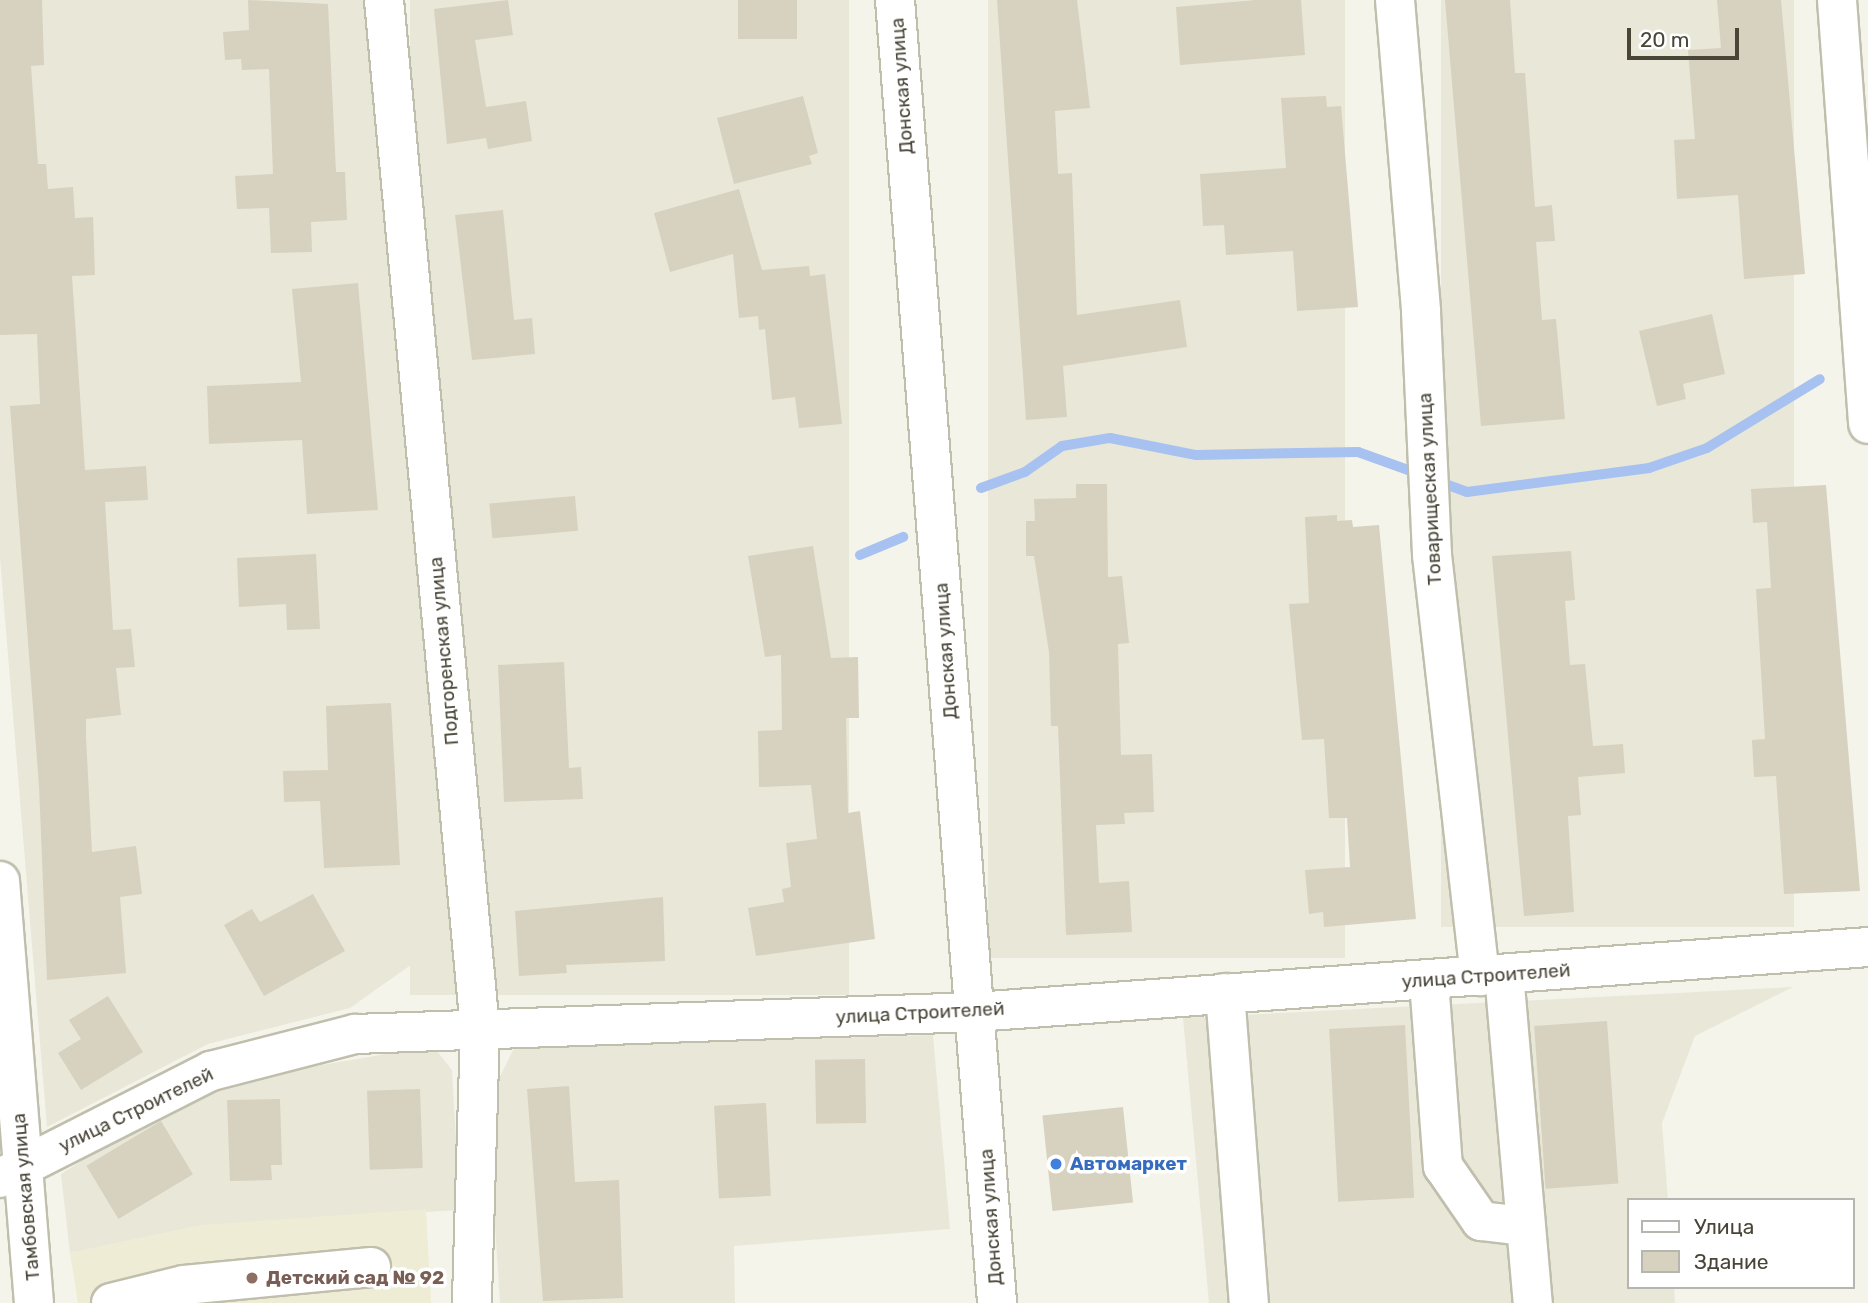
<!DOCTYPE html>
<meta charset="utf-8">
<style>
body{margin:0}
#map{position:relative;width:1868px;height:1303px;overflow:hidden;background:#f5f4ea;font-family:Rubik,sans-serif}
div>[style]{position:absolute}
.residential>*{inset:0;background:#e9e7d8;transform-origin:0 0}
.education>*{inset:0;background:#eeecd4}
.stream>*{height:10px;margin:-5px;padding:0 5px;transform-origin:5px;border-radius:5px;background:#a7c2f0}
.building>*{inset:0;background:#d6d2bf;transform-origin:0 0}
.roads{filter:drop-shadow(2px 0 #c0beac) drop-shadow(-2px 0 #c0beac) drop-shadow(0 2px #c0beac) drop-shadow(0 -2px #c0beac)}
.minor>*{height:38px;margin:-19px;padding:0 19px;transform-origin:19px;border-radius:19px;background:#fff}
.dots>*{width:19px;height:19px;translate:-50% -50%;box-sizing:border-box;border:4px solid #fff;border-radius:50%}
span{translate:-50% -50%;white-space:nowrap;text-align:center;line-height:1.15;-webkit-text-stroke:7px #fff;paint-order:stroke}
.street-label{font-size:19px;color:#494638}
.shop-label{font-size:19px;color:#366cbe;font-weight:700}
.left{translate:0 -50%;text-align:left}
.education-label{font-size:19px;color:#785e54;font-weight:700}
.legend{position:absolute;left:1627px;top:1198px;width:228px;height:91px;box-sizing:border-box;background:#fff;border:2px solid #b6b5af;margin:0;padding:9px 12px;list-style:none;font-size:21px;color:#494638}
.legend li{display:flex;align-items:center;gap:14px;height:35px}
.legend b{width:35px;border:2px solid #b6b5af}
.scale{position:absolute;left:1627px;top:28px;width:112px;height:32px;box-sizing:border-box;border:4px solid #494638;border-top:0;padding-left:9px;font-size:21px;line-height:24px;white-space:nowrap;color:#494638;-webkit-text-stroke:5px #fff;paint-order:stroke}
</style>
<div id="map">
<div class="residential">
<i style="clip-path:polygon(0 0,366px 0,442px 834px,439px 945px,350px 1008px,208px 1044px,47px 1127px,0 558px)"></i>
<i style="left:410px;top:0;width:439px;height:995px"></i>
<i style="left:988px;top:0;width:357px;height:958px"></i>
<i style="left:1441px;top:0;width:353px;height:927px"></i>
<i style="clip-path:polygon(1793px 987px,1695px 1036px,1662px 1123px,1668px 1200px,1628px 1200px,1628px 1287px,1674px 1287px,1675px 1303px,1209px 1303px,1183px 1018px)"></i>
<i style="clip-path:polygon(933px 1035px,950px 1229px,734px 1246px,735px 1303px,500px 1303px,492px 1178px,495px 1087px,514px 1048px)"></i>
<i style="clip-path:polygon(433px 1046px,452px 1070px,460px 1210px,203px 1225px,70px 1253px,61px 1174px,157px 1113px,257px 1076px)"></i>
</div>
<div class="education">
<i style="clip-path:polygon(426px 1209px,431px 1303px,78px 1303px,70px 1253px,203px 1225px)"></i>
</div>
<div class="stream">
<i style="left:1437px;top:481px;width:32px;rotate:20deg"></i>
<i style="left:1467px;top:492px;width:184px;rotate:-7.5deg"></i>
<i style="left:1649px;top:468px;width:61px;rotate:-19deg"></i>
<i style="left:1707px;top:448px;width:132px;rotate:-31.4deg"></i>
<i style="left:981px;top:488px;width:47px;rotate:-20deg"></i>
<i style="left:1025px;top:472px;width:45px;rotate:-35.1deg"></i>
<i style="left:1062px;top:446px;width:49px;rotate:-9.5deg"></i>
<i style="left:1110px;top:438px;width:88px;rotate:11.2deg"></i>
<i style="left:1196px;top:455px;width:162px;rotate:-1.1deg"></i>
<i style="left:1358px;top:452px;width:65px;rotate:19.8deg"></i>
<i style="left:860px;top:555px;width:47px;rotate:-22.7deg"></i>
</div>
<div class="building">
<i style="clip-path:polygon(0 0,42px 0,44px 65px,31px 66px,38px 164px,46px 164px,48px 189px,73px 187px,75px 218px,93px 217px,95px 275px,72px 276px,85px 470px,146px 466px,148px 500px,105px 502px,113px 630px,131px 629px,135px 667px,116px 668px,121px 715px,86px 719px,86px 737px,92px 852px,136px 846px,142px 894px,120px 897px,126px 973px,47px 980px,39px 786px,10px 406px,40px 404px,37px 334px,0 335px)"></i>
<i style="clip-path:polygon(248px 0,328px 4px,336px 172px,345px 172px,347px 220px,311px 222px,312px 252px,271px 253px,269px 208px,237px 209px,235px 176px,273px 174px,269px 69px,242px 70px,241px 59px,225px 60px,223px 32px,249px 30px)"></i>
<i style="clip-path:polygon(508px 0,513px 35px,475px 40px,486px 107px,526px 101px,532px 141px,488px 149px,486px 138px,447px 144px,434px 9px)"></i>
<i style="left:738px;top:0;width:59px;height:39px"></i>
<i style="clip-path:polygon(997px 0,1077px 0,1090px 108px,1055px 111px,1058px 174px,1072px 173px,1077px 315px,1180px 300px,1187px 347px,1063px 366px,1067px 417px,1026px 420px)"></i>
<i style="clip-path:polygon(1256px 0,1301px 0,1305px 55px,1180px 65px,1176px 7px)"></i>
<i style="clip-path:polygon(1445px 0,1510px 0,1515px 73px,1525px 73px,1535px 207px,1552px 205px,1555px 241px,1536px 242px,1542px 320px,1556px 319px,1565px 419px,1481px 426px)"></i>
<i style="clip-path:polygon(1717px 0,1781px 0,1805px 274px,1744px 279px,1738px 195px,1677px 199px,1674px 140px,1695px 139px,1688px 50px,1721px 48px)"></i>
<i style="clip-path:polygon(803px 96px,818px 153px,809px 156px,812px 164px,734px 184px,717px 118px)"></i>
<i style="clip-path:polygon(1326px 96px,1327px 107px,1341px 106px,1358px 307px,1297px 311px,1293px 251px,1226px 255px,1224px 225px,1203px 226px,1200px 174px,1286px 168px,1281px 98px)"></i>
<i style="clip-path:polygon(739px 189px,762px 270px,809px 266px,810px 276px,825px 274px,842px 424px,799px 428px,795px 397px,772px 400px,765px 329px,759px 330px,758px 316px,739px 318px,733px 254px,670px 272px,654px 213px)"></i>
<i style="clip-path:polygon(503px 210px,514px 320px,532px 318px,535px 354px,472px 360px,455px 215px)"></i>
<i style="clip-path:polygon(358px 283px,378px 510px,307px 514px,302px 440px,209px 444px,207px 386px,301px 382px,292px 289px)"></i>
<i style="clip-path:polygon(1712px 314px,1725px 374px,1683px 384px,1686px 399px,1657px 406px,1639px 331px)"></i>
<i style="clip-path:polygon(1076px 484px,1107px 484px,1108px 577px,1122px 576px,1129px 643px,1118px 644px,1121px 755px,1152px 754px,1154px 812px,1124px 813px,1125px 824px,1096px 825px,1099px 883px,1129px 881px,1132px 932px,1066px 935px,1058px 726px,1051px 726px,1049px 652px,1034px 556px,1026px 556px,1026px 521px,1035px 521px,1034px 499px,1076px 498px)"></i>
<i style="clip-path:polygon(1826px 485px,1860px 891px,1784px 894px,1776px 776px,1754px 777px,1752px 740px,1765px 739px,1756px 589px,1771px 588px,1767px 522px,1753px 523px,1751px 489px)"></i>
<i style="left:575px;top:496px;width:35px;height:86px;rotate:85deg"></i>
<i style="clip-path:polygon(1337px 515px,1337px 521px,1352px 520px,1353px 527px,1379px 525px,1416px 919px,1324px 927px,1323px 912px,1309px 914px,1305px 870px,1350px 867px,1347px 818px,1329px 818px,1324px 739px,1302px 740px,1289px 604px,1309px 603px,1305px 517px)"></i>
<i style="clip-path:polygon(813px 546px,831px 658px,858px 657px,859px 718px,846px 718px,848px 813px,860px 811px,875px 939px,756px 956px,748px 908px,784px 902px,782px 889px,791px 887px,786px 843px,817px 839px,811px 785px,759px 787px,758px 731px,782px 730px,781px 655px,765px 657px,748px 556px)"></i>
<i style="clip-path:polygon(1571px 551px,1575px 600px,1565px 601px,1570px 665px,1585px 664px,1593px 746px,1623px 744px,1625px 773px,1578px 777px,1581px 815px,1568px 816px,1574px 912px,1524px 916px,1492px 556px)"></i>
<i style="clip-path:polygon(316px 554px,320px 629px,287px 630px,286px 604px,239px 607px,237px 558px)"></i>
<i style="clip-path:polygon(564px 662px,569px 768px,581px 767px,583px 799px,504px 802px,498px 665px)"></i>
<i style="clip-path:polygon(391px 703px,400px 865px,324px 868px,320px 801px,284px 802px,283px 771px,328px 770px,326px 706px)"></i>
<i style="clip-path:polygon(313px 894px,345px 951px,264px 996px,224px 925px,252px 909px,260px 922px)"></i>
<i style="clip-path:polygon(663px 897px,665px 961px,566px 965px,567px 973px,519px 976px,515px 911px)"></i>
<i style="clip-path:polygon(108px 996px,143px 1052px,81px 1090px,58px 1053px,81px 1039px,69px 1020px)"></i>
<i style="left:1607px;top:1021px;width:163px;height:73px;rotate:86deg"></i>
<i style="left:1405px;top:1025px;width:173px;height:76px;rotate:87deg"></i>
<i style="left:865px;top:1059px;width:64px;height:50px;rotate:89deg"></i>
<i style="clip-path:polygon(569px 1086px,575px 1182px,619px 1180px,623px 1298px,543px 1301px,527px 1089px)"></i>
<i style="left:420px;top:1089px;width:79px;height:53px;rotate:88deg"></i>
<i style="clip-path:polygon(280px 1099px,282px 1165px,271px 1165px,272px 1180px,230px 1181px,227px 1100px)"></i>
<i style="left:766px;top:1103px;width:93px;height:52px;rotate:87deg"></i>
<i style="left:1123px;top:1107px;width:96px;height:81px;rotate:84deg"></i>
<i style="left:161px;top:1121px;width:62px;height:87px;rotate:59deg"></i>
</div>
<div class="roads">
<div class="minor">
<i style="left:384px;top:0;width:1033px;rotate:84.67deg"></i>
<i style="left:480px;top:1029px;width:274px;rotate:91.7deg"></i>
<i style="left:895px;top:0;width:1307px;rotate:85.52deg"></i>
<i style="left:1395px;top:0;width:313px;rotate:85.2deg"></i>
<i style="left:1421px;top:312px;width:243px;rotate:87.4deg"></i>
<i style="left:1432px;top:555px;width:424px;rotate:83.5deg"></i>
<i style="left:1837px;top:0;width:425px;rotate:85.8deg"></i>
<i style="left:0;top:881px;width:423px;rotate:85.4deg"></i>
<i style="left:1504px;top:974px;width:330px;rotate:85deg"></i>
<i style="left:1429px;top:981px;width:186px;rotate:85.7deg"></i>
<i style="left:1443px;top:1166px;width:67px;rotate:55.4deg"></i>
<i style="left:1481px;top:1221px;width:42px;rotate:6.8deg"></i>
<i style="left:1225px;top:993px;width:311px;rotate:85.6deg"></i>
<i style="left:0;top:1178px;width:237px;rotate:-26.9deg"></i>
<i style="left:211px;top:1071px;width:149px;rotate:-14.4deg"></i>
<i style="left:355px;top:1034px;width:620px;rotate:-2.03deg"></i>
<i style="left:975px;top:1012px;width:895px;rotate:-4.16deg"></i>
<i style="left:111px;top:1303px;width:75px;rotate:-13.9deg"></i>
<i style="left:184px;top:1285px;width:188px;rotate:-5.5deg"></i>
</div>
</div>
<div class="dots">
<i style="left:1056px;top:1164px;background:#3f7fe0"></i>
<i style="left:252px;top:1278px;background:#8d6e63"></i>
</div>
<div class="street-label">
<span style="left:902px;top:86px;rotate:-94deg">Донская улица</span>
<span style="left:1430px;top:489px;rotate:-93deg">Товарищеская улица</span>
<span style="left:444px;top:651px;rotate:-95deg">Подгоренская улица</span>
<span style="left:946px;top:651px;rotate:-94deg">Донская улица</span>
<span style="left:1486px;top:976px;rotate:-4deg">улица Строителей</span>
<span style="left:920px;top:1013px;rotate:-3deg">улица Строителей</span>
<span style="left:136px;top:1110px;rotate:-26deg">улица Строителей</span>
<span style="left:26px;top:1197px;rotate:-95deg">Тамбовская улица</span>
<span style="left:991px;top:1217px;rotate:-94deg">Донская улица</span>
</div>
<div class="shop-label">
<span class="left" style="left:1070px;top:1164px">Автомаркет</span>
</div>
<div class="education-label">
<span class="left" style="left:266px;top:1278px">Детский сад № 92</span>
</div>
<ul class="legend">
<li><b style="height:9px;background:#fff"></b>Улица</li>
<li><b style="height:19px;background:#d6d2bf"></b>Здание</li>
</ul>
<div class="scale">20 m</div>
</div>
